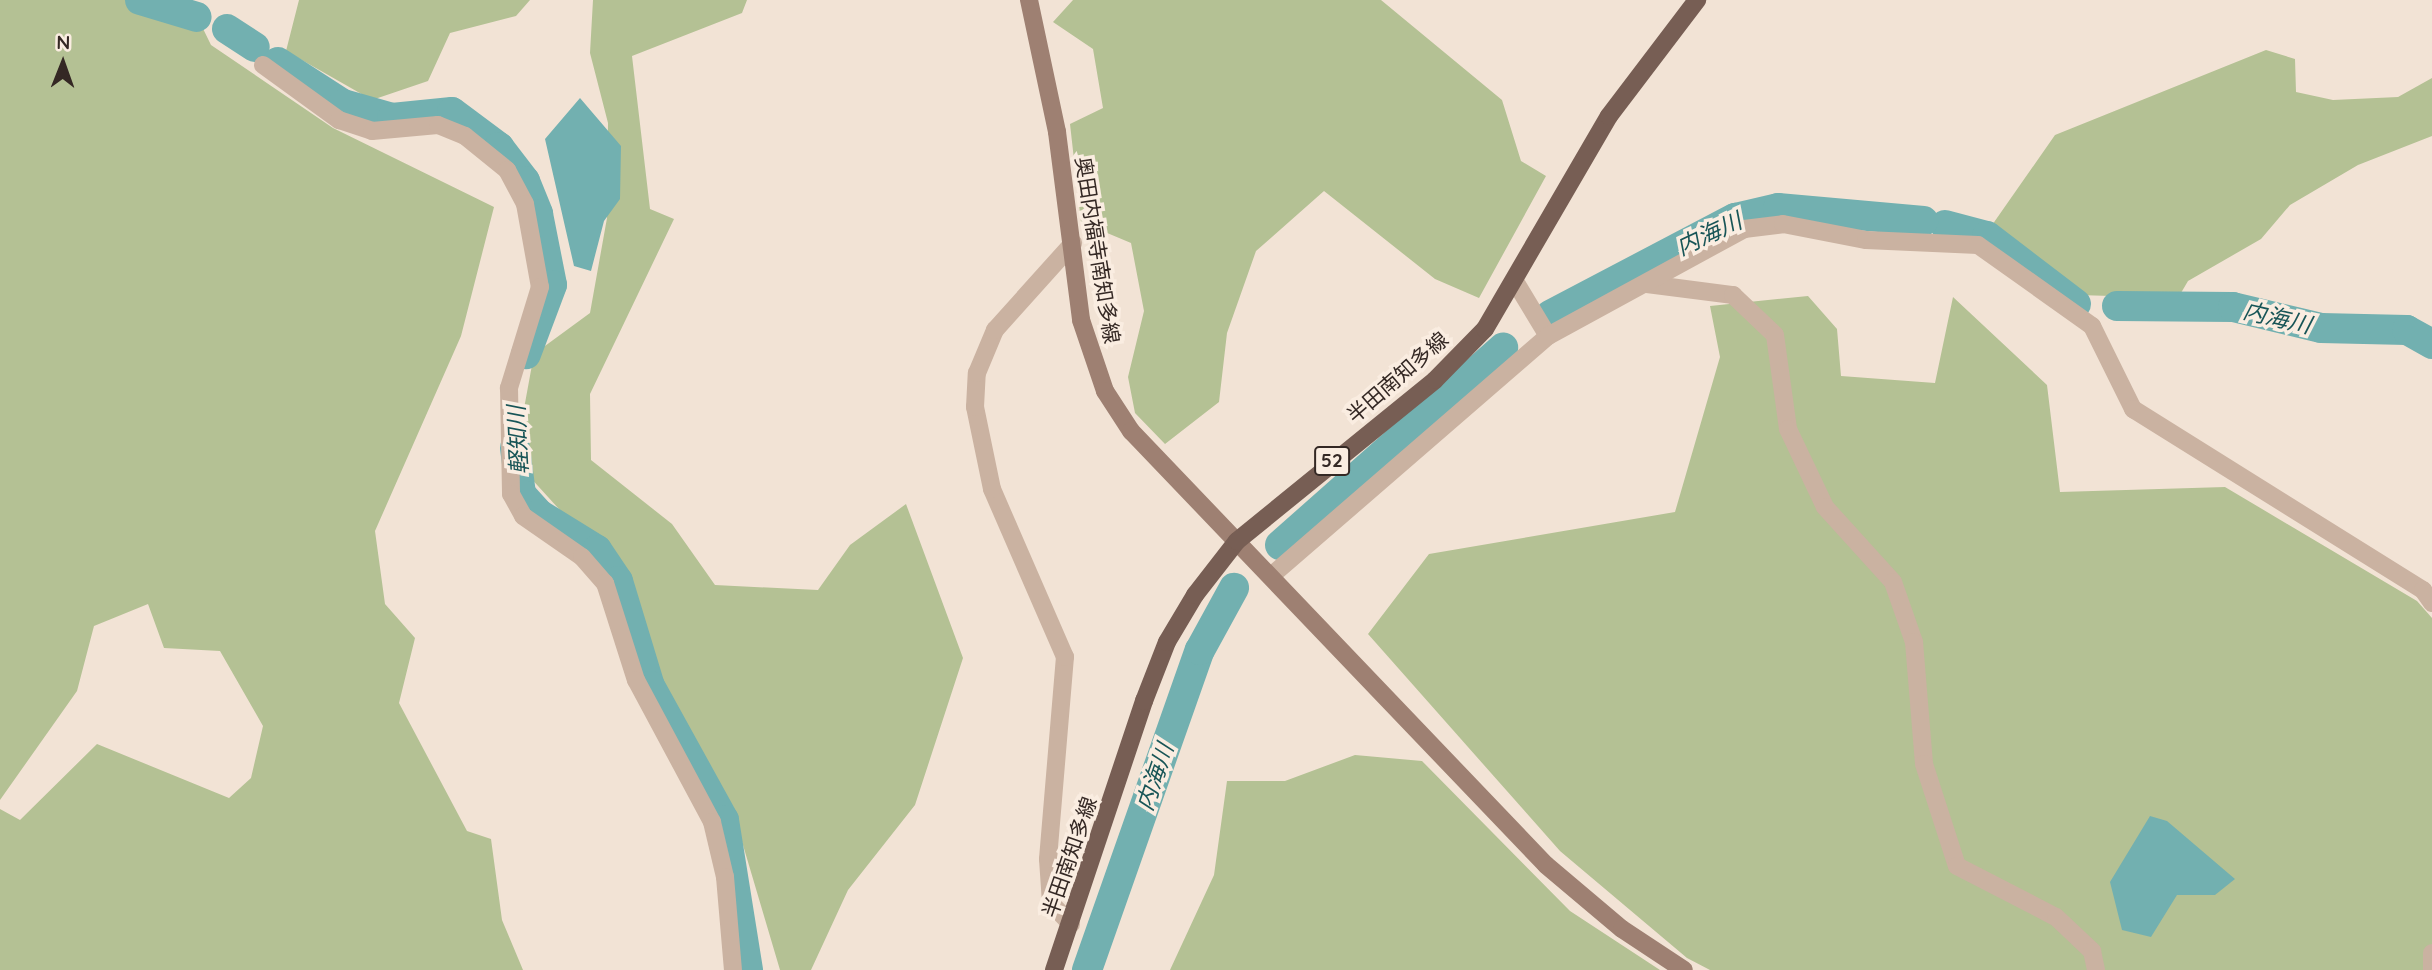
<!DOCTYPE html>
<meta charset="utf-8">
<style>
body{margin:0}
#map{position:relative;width:2432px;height:970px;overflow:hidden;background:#f2e3d5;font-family:Quicksand,"Noto Sans JP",sans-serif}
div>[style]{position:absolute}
.green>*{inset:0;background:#b4c194}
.water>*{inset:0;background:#72b0b0}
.river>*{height:30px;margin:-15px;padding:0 15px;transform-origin:15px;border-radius:15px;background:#72b0b0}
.street>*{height:18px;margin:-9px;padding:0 9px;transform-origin:9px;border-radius:9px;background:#cab2a1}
.secondary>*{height:18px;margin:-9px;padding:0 9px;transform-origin:9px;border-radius:9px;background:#9e8072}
.primary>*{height:18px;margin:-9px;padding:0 9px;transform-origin:9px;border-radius:9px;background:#775e54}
span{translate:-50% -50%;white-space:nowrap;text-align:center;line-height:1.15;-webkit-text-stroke:7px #faede1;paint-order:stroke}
.shield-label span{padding:2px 5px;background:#faede1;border:2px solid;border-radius:5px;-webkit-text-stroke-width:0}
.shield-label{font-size:19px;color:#342824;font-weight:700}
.street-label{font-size:21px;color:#342824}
.water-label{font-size:23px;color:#185557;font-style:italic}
.north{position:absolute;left:28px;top:28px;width:70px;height:70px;-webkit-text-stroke:5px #faede1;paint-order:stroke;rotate:1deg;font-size:19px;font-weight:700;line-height:28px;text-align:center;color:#342824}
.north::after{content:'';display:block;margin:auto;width:24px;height:32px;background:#342824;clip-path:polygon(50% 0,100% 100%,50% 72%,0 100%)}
</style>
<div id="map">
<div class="green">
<i style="clip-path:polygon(0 0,189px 0,211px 45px,333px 128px,494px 207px,461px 336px,375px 531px,385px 604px,415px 638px,399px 703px,467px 831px,491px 839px,502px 920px,523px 970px,0 970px,0 809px,20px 820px,97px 744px,229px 798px,251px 778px,263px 726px,220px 651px,164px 648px,148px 604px,94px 626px,77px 691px,0 800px)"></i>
<i style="clip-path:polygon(299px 0,530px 0,516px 16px,450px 33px,428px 81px,372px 100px,286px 51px)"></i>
<i style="clip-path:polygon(593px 0,747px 0,742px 13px,632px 56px,650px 209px,674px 219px,590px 394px,591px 460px,672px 524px,715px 585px,818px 590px,850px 545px,906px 504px,963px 658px,915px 805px,848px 890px,811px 970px,780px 970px,735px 818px,669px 699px,627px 577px,605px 547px,569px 520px,528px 475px,523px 414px,534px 354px,590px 313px,607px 218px,608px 123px,590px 53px)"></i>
<i style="clip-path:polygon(1073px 0,1381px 0,1502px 100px,1521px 161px,1546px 176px,1479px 298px,1435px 279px,1324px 191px,1256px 251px,1227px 333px,1219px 402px,1165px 444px,1135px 413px,1128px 377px,1144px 311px,1131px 243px,1081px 222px,1070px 124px,1103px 108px,1093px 49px,1053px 22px)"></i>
<i style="clip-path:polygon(2266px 50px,2295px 59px,2296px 92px,2333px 100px,2398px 97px,2432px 78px,2432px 136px,2358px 165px,2290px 205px,2261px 239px,2188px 281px,2178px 298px,2078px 295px,1990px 228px,2055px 135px)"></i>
<i style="clip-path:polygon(1808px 296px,1837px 329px,1841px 376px,1935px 383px,1953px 297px,2047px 385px,2060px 492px,2225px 487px,2417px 601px,2432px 618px,2432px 945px,2427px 970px,1710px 970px,1687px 958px,1560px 851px,1368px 634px,1429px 554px,1675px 512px,1720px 357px,1710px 306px)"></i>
<i style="clip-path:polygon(1355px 755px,1422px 761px,1570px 911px,1660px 970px,1170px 970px,1214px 875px,1227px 781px,1285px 781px)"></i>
</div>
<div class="water">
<i style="clip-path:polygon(580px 98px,621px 146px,620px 199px,604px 221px,591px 271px,574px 266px,545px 139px)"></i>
<i style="clip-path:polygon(2150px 816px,2167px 821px,2235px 879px,2215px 895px,2177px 895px,2151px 937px,2122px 930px,2110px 882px)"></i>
</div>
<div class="river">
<i style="left:140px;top:0;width:59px;rotate:16.6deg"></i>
<i style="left:227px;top:29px;width:33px;rotate:33deg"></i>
<i style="left:278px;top:62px;width:77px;rotate:32.9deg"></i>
<i style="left:343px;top:104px;width:51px;rotate:15.9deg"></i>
<i style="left:392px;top:118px;width:60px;rotate:-5.7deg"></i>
<i style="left:452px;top:112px;width:59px;rotate:36.7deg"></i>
<i style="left:499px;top:147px;width:43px;rotate:52.6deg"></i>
<i style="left:525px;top:181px;width:35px;rotate:68deg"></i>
<i style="left:538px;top:214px;width:72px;rotate:78.8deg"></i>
<i style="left:552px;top:285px;width:74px;rotate:110.6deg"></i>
<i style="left:1945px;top:225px;width:43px;rotate:14.7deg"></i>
<i style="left:1987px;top:236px;width:112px;rotate:37.4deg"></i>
<i style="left:2117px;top:306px;width:116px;rotate:0.5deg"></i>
<i style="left:2233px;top:307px;width:90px;rotate:13.4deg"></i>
<i style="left:2321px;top:328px;width:86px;rotate:1.3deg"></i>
<i style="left:2407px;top:330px;width:29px;rotate:29deg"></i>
<i style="left:1550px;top:315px;width:209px;rotate:-27.7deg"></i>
<i style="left:1735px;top:218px;width:44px;rotate:-13.1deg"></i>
<i style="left:1778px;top:208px;width:146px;rotate:5.1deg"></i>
<i style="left:515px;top:448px;width:46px;rotate:82.6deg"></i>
<i style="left:521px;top:494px;width:27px;rotate:48deg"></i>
<i style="left:539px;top:514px;width:68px;rotate:31.8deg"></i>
<i style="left:597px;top:550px;width:37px;rotate:56deg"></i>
<i style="left:618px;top:581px;width:110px;rotate:73.1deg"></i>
<i style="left:650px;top:686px;width:153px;rotate:61.1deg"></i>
<i style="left:724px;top:820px;width:152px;rotate:80.9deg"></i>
<i style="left:1280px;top:545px;width:298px;rotate:-41.5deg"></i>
<i style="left:1087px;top:970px;width:339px;rotate:-70.6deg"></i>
<i style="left:1200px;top:650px;width:71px;rotate:-61.3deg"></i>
</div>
<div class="street">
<i style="left:263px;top:65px;width:94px;rotate:35.9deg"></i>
<i style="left:339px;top:120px;width:35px;rotate:18deg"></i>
<i style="left:372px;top:131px;width:66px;rotate:-5.2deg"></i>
<i style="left:438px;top:125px;width:29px;rotate:22deg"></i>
<i style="left:465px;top:136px;width:54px;rotate:39deg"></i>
<i style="left:507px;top:170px;width:38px;rotate:62deg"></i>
<i style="left:525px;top:204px;width:84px;rotate:79.8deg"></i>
<i style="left:540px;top:287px;width:106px;rotate:107.1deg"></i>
<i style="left:509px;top:388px;width:106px;rotate:88.9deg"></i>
<i style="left:511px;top:494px;width:25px;rotate:61deg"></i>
<i style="left:523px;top:516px;width:72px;rotate:34.8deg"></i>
<i style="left:582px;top:557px;width:35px;rotate:49deg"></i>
<i style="left:605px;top:583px;width:102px;rotate:72.3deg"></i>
<i style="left:636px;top:680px;width:161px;rotate:61.8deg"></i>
<i style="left:712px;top:822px;width:57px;rotate:76.7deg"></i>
<i style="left:725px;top:877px;width:93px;rotate:85.1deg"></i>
<i style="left:1516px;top:283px;width:62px;rotate:58.9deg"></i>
<i style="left:1647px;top:284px;width:87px;rotate:7.3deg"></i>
<i style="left:1733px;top:295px;width:58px;rotate:43.6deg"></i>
<i style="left:1775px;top:335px;width:95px;rotate:82.1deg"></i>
<i style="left:1788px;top:429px;width:86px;rotate:64.6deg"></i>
<i style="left:1825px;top:507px;width:101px;rotate:47.8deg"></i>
<i style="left:1893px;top:582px;width:64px;rotate:70.7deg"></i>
<i style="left:1914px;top:642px;width:122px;rotate:85.3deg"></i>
<i style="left:1924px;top:764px;width:107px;rotate:72.1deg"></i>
<i style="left:1957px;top:866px;width:111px;rotate:27.3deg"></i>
<i style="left:2056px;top:917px;width:50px;rotate:43.4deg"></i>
<i style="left:2092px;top:951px;width:19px;rotate:78deg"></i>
<i style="left:1271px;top:576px;width:367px;rotate:-40.9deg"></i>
<i style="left:1548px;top:336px;width:223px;rotate:-28.6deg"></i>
<i style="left:1744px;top:229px;width:39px;rotate:-7deg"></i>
<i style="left:1783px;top:224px;width:85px;rotate:10.9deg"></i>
<i style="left:1866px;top:240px;width:112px;rotate:2.6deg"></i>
<i style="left:1978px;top:245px;width:140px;rotate:35.4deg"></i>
<i style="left:2092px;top:326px;width:93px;rotate:63.7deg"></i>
<i style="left:2133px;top:409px;width:342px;rotate:32deg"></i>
<i style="left:2423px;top:590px;width:16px;rotate:55deg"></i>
<i style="left:1071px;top:924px;width:29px;rotate:-134deg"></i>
<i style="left:1051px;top:903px;width:44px;rotate:-93.9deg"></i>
<i style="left:1048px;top:859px;width:203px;rotate:-85.2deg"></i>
<i style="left:1065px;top:657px;width:183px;rotate:-113.5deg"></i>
<i style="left:992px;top:489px;width:84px;rotate:-101.7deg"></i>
<i style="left:975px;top:407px;width:34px;rotate:-87deg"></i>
<i style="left:977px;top:373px;width:47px;rotate:-67.3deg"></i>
<i style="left:995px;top:330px;width:117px;rotate:-48.1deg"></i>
<i style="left:2432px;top:970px;width:17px;rotate:-90deg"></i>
</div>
<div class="secondary">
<i style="left:1029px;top:0;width:135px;rotate:78deg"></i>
<i style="left:1057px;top:132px;width:190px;rotate:82.7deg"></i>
<i style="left:1081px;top:320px;width:75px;rotate:71.3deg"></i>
<i style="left:1105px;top:391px;width:48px;rotate:57deg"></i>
<i style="left:1131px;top:431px;width:600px;rotate:46.28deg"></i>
<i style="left:1546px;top:865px;width:99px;rotate:40.1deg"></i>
<i style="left:1622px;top:929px;width:74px;rotate:33.5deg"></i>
</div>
<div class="primary">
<i style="left:1054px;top:970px;width:284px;rotate:-71.5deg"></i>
<i style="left:1144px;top:701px;width:63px;rotate:-68.7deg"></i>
<i style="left:1167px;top:642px;width:55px;rotate:-59.2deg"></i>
<i style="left:1195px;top:595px;width:68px;rotate:-52.1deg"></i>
<i style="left:1237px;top:541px;width:255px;rotate:-39.1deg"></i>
<i style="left:1435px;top:380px;width:71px;rotate:-45.6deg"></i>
<i style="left:1485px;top:329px;width:246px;rotate:-59.8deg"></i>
<i style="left:1609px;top:116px;width:146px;rotate:-52.8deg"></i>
</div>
<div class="shield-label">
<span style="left:1332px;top:461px">52</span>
</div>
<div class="street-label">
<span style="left:1098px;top:250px;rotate:81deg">奥田内福寺南知多線</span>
<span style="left:1397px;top:377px;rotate:-41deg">半田南知多線</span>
<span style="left:1069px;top:857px;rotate:-71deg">半田南知多線</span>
</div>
<div class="water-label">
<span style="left:1709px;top:234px;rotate:-25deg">内海川</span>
<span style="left:2277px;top:318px;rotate:13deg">内海川</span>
<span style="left:518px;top:440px;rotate:-93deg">軽知川</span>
<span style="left:1155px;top:777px;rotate:-71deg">内海川</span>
</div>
<div class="north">N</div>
</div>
